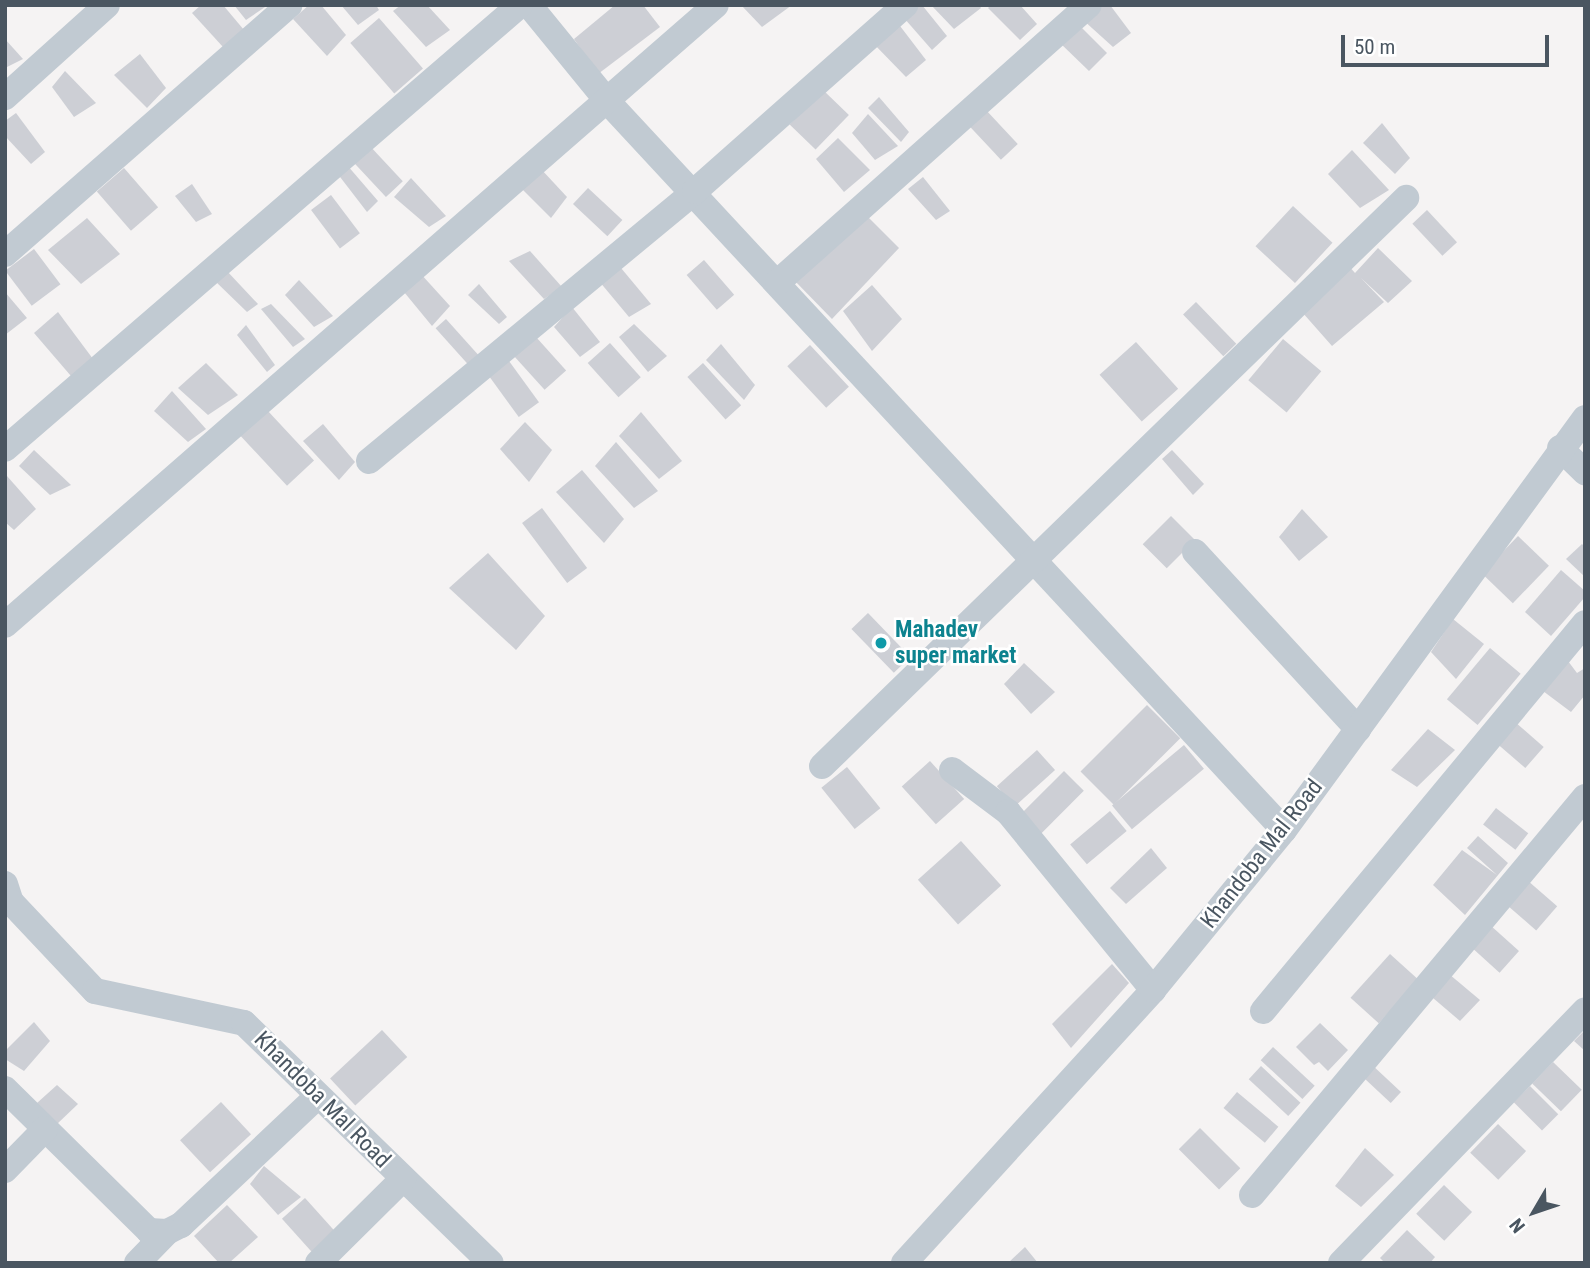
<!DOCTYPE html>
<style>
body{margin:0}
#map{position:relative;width:1590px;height:1268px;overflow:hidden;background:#f5f3f3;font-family:"Roboto Condensed",sans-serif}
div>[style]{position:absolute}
.building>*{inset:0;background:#cdcfd5;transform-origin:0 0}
.minor>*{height:26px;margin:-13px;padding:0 13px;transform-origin:13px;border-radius:13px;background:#c1cad2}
.dots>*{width:19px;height:19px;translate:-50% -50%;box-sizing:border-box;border:4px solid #fff;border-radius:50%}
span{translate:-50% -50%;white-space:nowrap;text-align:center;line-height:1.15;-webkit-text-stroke:5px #fff;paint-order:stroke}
.culture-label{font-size:23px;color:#0d838f;font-weight:700}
.left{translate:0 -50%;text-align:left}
.street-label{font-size:23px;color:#4a5661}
.frame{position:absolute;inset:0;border:7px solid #4a5661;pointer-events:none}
.north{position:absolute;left:1499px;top:1177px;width:70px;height:70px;-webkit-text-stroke:5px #fff;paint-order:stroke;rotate:231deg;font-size:19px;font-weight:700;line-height:28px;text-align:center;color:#4a5661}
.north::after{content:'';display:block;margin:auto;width:24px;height:32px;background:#4a5661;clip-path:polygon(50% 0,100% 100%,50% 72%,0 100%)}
.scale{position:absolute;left:1341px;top:35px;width:208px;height:32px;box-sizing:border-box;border:4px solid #4a5661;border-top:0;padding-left:9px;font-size:21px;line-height:24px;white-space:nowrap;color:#4a5661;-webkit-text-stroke:5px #fff;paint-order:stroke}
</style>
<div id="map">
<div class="building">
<i style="clip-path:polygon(201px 5px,223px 5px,244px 30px,223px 47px,192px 13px)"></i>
<i style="clip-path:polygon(234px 5px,268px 5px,246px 20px)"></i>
<i style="clip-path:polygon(309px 5px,321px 5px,346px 35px,327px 56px,293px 19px)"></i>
<i style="clip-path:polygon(341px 5px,376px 5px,379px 10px,358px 25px)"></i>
<i style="clip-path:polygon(401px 5px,427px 5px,450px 30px,426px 47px,393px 11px)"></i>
<i style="clip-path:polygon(615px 5px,643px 5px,660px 27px,598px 74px,574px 39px)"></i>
<i style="clip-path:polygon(741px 5px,792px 5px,762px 27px)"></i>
<i style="clip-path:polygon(915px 5px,922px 5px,947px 36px,932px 50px,904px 18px)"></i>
<i style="clip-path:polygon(931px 5px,979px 5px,981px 8px,954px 29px)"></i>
<i style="clip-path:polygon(991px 5px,1020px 5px,1037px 24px,1020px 40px,988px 8px)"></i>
<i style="clip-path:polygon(1100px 5px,1110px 5px,1131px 33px,1113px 47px,1082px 19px)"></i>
<i style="left:379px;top:18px;width:67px;height:38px;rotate:49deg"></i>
<i style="clip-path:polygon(897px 22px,926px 60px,906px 77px,872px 42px)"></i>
<i style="clip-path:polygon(1082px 28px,1107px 53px,1089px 71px,1059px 42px)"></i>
<i style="clip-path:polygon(5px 39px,23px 59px,5px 68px)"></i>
<i style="clip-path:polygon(140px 54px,166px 88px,147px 108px,114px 75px)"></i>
<i style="clip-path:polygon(65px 71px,96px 103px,74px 117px,52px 87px)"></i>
<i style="left:823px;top:90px;width:36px;height:48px;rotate:44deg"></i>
<i style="clip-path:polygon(879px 97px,909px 132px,901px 142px,868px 108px)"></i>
<i style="left:985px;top:109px;width:48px;height:23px;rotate:47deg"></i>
<i style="clip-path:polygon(16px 113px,45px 152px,31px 164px,5px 136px,5px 121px)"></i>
<i style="clip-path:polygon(868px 114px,898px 146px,875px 160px,852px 133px)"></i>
<i style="clip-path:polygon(1382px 123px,1410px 158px,1395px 174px,1363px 143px)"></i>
<i style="clip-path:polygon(838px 138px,870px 170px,844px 192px,816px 159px)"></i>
<i style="left:368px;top:144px;width:51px;height:23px;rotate:47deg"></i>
<i style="clip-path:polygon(1352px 150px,1389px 190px,1360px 208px,1328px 174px)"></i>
<i style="clip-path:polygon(347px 165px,378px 201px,367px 212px,337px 173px)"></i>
<i style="left:124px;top:168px;width:52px;height:36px;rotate:49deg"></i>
<i style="clip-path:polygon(541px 169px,567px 197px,551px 218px,520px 187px)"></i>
<i style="clip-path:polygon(923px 177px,950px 211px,936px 220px,908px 189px)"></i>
<i style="clip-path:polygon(411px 178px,446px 216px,429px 227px,394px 197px)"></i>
<i style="clip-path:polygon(192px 184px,212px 214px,196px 222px,175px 196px)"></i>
<i style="left:588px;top:188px;width:47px;height:22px;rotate:43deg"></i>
<i style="left:331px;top:195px;width:48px;height:25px;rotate:53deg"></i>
<i style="left:1293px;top:206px;width:54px;height:55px;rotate:43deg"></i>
<i style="left:1427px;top:210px;width:44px;height:20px;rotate:47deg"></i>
<i style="clip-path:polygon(866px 215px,899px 248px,832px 319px,793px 279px)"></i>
<i style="clip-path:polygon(87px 218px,120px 254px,81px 284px,48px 250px)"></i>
<i style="clip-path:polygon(1378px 248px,1412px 281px,1388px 303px,1361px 278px,1384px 302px,1332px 346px,1302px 312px,1348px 265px,1355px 273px)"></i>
<i style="left:34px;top:249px;width:44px;height:36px;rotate:53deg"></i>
<i style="clip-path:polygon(530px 251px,562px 287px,544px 299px,509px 261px)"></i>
<i style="left:704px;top:260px;width:46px;height:23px;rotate:49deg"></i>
<i style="clip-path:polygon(616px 262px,651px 304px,629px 317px,599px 281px)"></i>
<i style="clip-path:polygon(226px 270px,258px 304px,247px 312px,214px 280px)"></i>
<i style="clip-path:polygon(420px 273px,450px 306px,432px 326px,404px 292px)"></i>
<i style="clip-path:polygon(299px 280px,333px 316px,314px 327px,285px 295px)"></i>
<i style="clip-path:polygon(479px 284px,507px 317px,499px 324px,468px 295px)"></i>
<i style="clip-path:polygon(872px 285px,902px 319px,872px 351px,843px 311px)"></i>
<i style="clip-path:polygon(5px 292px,27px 318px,5px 335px)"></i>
<i style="left:1196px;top:302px;width:58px;height:18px;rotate:46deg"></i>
<i style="clip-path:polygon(271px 304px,305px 339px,293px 347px,261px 309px)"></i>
<i style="clip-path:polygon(572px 307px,600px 342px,580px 357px,554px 327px)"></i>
<i style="clip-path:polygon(58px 312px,96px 363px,77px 383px,34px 333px)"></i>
<i style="left:446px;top:319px;width:51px;height:14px;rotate:48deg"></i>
<i style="clip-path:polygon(634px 324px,667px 356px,648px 372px,619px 337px)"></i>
<i style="clip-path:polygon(246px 325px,275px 365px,267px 372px,237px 335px)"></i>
<i style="left:536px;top:337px;width:45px;height:29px;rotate:48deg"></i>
<i style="left:1283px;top:339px;width:50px;height:54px;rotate:40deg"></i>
<i style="left:1136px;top:342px;width:63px;height:49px;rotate:48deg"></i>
<i style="left:610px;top:343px;width:46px;height:30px;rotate:48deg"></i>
<i style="clip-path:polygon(721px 344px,755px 385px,744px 400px,706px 360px)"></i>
<i style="left:810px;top:345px;width:57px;height:31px;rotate:47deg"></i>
<i style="left:509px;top:361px;width:51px;height:25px;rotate:54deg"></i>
<i style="clip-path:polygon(206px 363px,238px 395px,208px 415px,178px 388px)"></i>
<i style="left:703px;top:363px;width:57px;height:21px;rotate:48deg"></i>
<i style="clip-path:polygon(172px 391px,206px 429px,188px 442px,154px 411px)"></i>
<i style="left:267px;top:410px;width:69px;height:37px;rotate:47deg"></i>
<i style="clip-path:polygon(641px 412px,682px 461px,659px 479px,619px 436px)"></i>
<i style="clip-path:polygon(525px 422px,552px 450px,529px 482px,500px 449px)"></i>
<i style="clip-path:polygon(323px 424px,355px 462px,339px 480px,303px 441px)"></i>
<i style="clip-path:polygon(616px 442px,658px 491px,634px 508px,595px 466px)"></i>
<i style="clip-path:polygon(34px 450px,71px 485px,50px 495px,19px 466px)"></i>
<i style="clip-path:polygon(1172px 450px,1204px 484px,1193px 495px,1162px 459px)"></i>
<i style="clip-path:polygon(582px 470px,624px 519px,604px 543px,556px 492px)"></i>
<i style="clip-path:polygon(7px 476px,36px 509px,14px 530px,5px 522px)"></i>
<i style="left:542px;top:508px;width:75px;height:25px;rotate:53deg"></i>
<i style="clip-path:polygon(1302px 509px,1328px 537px,1299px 561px,1279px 537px)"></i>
<i style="left:1171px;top:516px;width:34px;height:40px;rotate:45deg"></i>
<i style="left:1518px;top:536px;width:43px;height:52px;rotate:44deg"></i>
<i style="clip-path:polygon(1582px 544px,1585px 547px,1585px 577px,1566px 559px)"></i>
<i style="clip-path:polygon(488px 553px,545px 616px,516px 650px,449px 588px)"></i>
<i style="clip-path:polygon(1561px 570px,1585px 591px,1585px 597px,1551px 636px,1525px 612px)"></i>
<i style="left:868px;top:613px;width:61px;height:23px;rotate:46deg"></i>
<i style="clip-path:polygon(1453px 619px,1484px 644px,1456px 679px,1431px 652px)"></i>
<i style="left:1490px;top:648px;width:40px;height:67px;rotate:40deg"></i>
<i style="clip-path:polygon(1568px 661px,1577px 673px,1585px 668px,1585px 695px,1571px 712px,1543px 691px)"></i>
<i style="clip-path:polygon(1024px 663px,1055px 692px,1031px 714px,1004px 684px)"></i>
<i style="left:1147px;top:705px;width:47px;height:94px;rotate:45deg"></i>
<i style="left:1515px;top:722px;width:38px;height:28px;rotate:41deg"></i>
<i style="clip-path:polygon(1428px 729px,1455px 750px,1417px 787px,1391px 770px)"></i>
<i style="left:1184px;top:745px;width:31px;height:94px;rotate:50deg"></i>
<i style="left:1037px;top:750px;width:27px;height:54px;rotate:48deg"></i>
<i style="left:930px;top:761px;width:51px;height:38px;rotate:48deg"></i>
<i style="left:847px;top:767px;width:53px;height:33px;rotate:51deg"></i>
<i style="left:1064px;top:771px;width:28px;height:62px;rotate:45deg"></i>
<i style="left:1496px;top:808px;width:41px;height:21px;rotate:38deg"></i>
<i style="left:1110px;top:811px;width:26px;height:52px;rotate:50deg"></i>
<i style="clip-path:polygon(1478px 836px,1508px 863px,1465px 915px,1433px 885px,1462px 850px,1497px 875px,1467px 848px)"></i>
<i style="left:961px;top:841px;width:60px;height:58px;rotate:48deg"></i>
<i style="clip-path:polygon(1151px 848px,1167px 868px,1126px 904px,1110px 888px)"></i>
<i style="left:1527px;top:880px;width:40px;height:32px;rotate:41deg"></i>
<i style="left:1490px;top:925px;width:39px;height:29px;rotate:42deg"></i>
<i style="left:1390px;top:954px;width:38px;height:59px;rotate:42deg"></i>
<i style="clip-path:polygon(1112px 964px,1129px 983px,1071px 1048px,1052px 1024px)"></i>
<i style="clip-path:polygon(1449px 974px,1480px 1000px,1460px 1021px,1426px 992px)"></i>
<i style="clip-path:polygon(34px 1022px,50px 1041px,24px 1071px,5px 1059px,5px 1051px)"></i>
<i style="clip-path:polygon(1320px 1023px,1348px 1050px,1328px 1071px,1319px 1062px,1314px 1065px,1296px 1047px)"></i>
<i style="left:382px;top:1030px;width:37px;height:71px;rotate:47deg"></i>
<i style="clip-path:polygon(1585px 1030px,1585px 1051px,1574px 1041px)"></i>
<i style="left:1273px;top:1047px;width:57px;height:18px;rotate:43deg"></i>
<i style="left:1553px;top:1062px;width:40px;height:30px;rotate:44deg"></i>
<i style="left:1371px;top:1064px;width:41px;height:15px;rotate:43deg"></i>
<i style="left:1261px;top:1066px;width:54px;height:18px;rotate:43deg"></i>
<i style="clip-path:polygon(57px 1085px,78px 1104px,56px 1125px,37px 1103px)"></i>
<i style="left:1530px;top:1086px;width:40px;height:23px;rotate:45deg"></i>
<i style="left:1237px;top:1092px;width:54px;height:21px;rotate:40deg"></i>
<i style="left:221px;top:1102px;width:44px;height:56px;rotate:47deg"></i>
<i style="left:1498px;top:1124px;width:39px;height:40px;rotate:44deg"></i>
<i style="left:1200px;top:1128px;width:57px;height:30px;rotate:45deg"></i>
<i style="clip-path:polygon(1365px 1148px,1394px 1175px,1361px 1207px,1335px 1186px)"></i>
<i style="clip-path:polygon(264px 1166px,301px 1197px,278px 1215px,250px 1184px)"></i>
<i style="left:1444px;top:1185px;width:39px;height:40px;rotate:44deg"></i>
<i style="left:305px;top:1198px;width:45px;height:31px;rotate:48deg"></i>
<i style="clip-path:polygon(227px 1205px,258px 1237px,229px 1263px,219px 1263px,194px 1236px)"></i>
<i style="clip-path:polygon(1407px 1230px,1435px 1257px,1430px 1263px,1385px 1263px,1380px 1258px)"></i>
<i style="clip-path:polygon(1025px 1247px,1038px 1263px,1008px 1263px)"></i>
</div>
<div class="minor">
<i style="left:529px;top:5px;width:125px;rotate:50.8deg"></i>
<i style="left:608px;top:102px;width:993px;rotate:47.12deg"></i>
<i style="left:5px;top:97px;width:137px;rotate:-42deg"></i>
<i style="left:5px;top:254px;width:378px;rotate:-41.2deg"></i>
<i style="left:778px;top:282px;width:416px;rotate:-41.7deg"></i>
<i style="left:1560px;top:448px;width:35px;rotate:44deg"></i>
<i style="left:5px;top:449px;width:680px;rotate:-40.77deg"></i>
<i style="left:369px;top:461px;width:423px;rotate:-39.6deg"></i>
<i style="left:695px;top:191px;width:281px;rotate:-41.5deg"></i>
<i style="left:1195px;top:552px;width:241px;rotate:47.4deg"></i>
<i style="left:5px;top:625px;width:943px;rotate:-41.09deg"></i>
<i style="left:822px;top:766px;width:815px;rotate:-44.2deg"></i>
<i style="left:952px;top:770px;width:70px;rotate:36.9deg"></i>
<i style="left:1008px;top:812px;width:230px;rotate:50.8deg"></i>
<i style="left:5px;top:884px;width:19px;rotate:72deg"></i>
<i style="left:11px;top:902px;width:122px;rotate:46.7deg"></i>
<i style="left:95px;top:991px;width:152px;rotate:12.1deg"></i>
<i style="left:244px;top:1023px;width:344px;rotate:44.2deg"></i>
<i style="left:1263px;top:1011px;width:504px;rotate:-50.31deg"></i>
<i style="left:5px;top:1089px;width:202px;rotate:44.6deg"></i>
<i style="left:149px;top:1231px;width:18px;rotate:3deg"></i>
<i style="left:167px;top:1232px;width:16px;rotate:-27deg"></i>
<i style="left:181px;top:1225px;width:188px;rotate:-43.3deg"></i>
<i style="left:5px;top:1170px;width:57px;rotate:-45.7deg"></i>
<i style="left:1252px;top:1195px;width:519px;rotate:-50.08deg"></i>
<i style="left:137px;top:1263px;width:43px;rotate:-45.9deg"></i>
<i style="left:318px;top:1263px;width:120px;rotate:-44.7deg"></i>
<i style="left:904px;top:1263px;width:369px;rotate:-47.6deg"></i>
<i style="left:1153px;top:990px;width:207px;rotate:-50.7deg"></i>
<i style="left:1284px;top:830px;width:510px;rotate:-53.85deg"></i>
<i style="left:1341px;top:1263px;width:351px;rotate:-46deg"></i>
</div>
<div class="dots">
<i style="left:881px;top:643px;background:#0f9aa8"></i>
</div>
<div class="culture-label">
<span class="left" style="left:895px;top:643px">Mahadev<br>super market</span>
</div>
<div class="street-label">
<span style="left:1262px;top:854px;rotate:-52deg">Khandoba Mal Road</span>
<span style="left:322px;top:1100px;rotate:45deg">Khandoba Mal Road</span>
</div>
<div class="frame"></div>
<div class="north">N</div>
<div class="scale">50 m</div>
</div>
